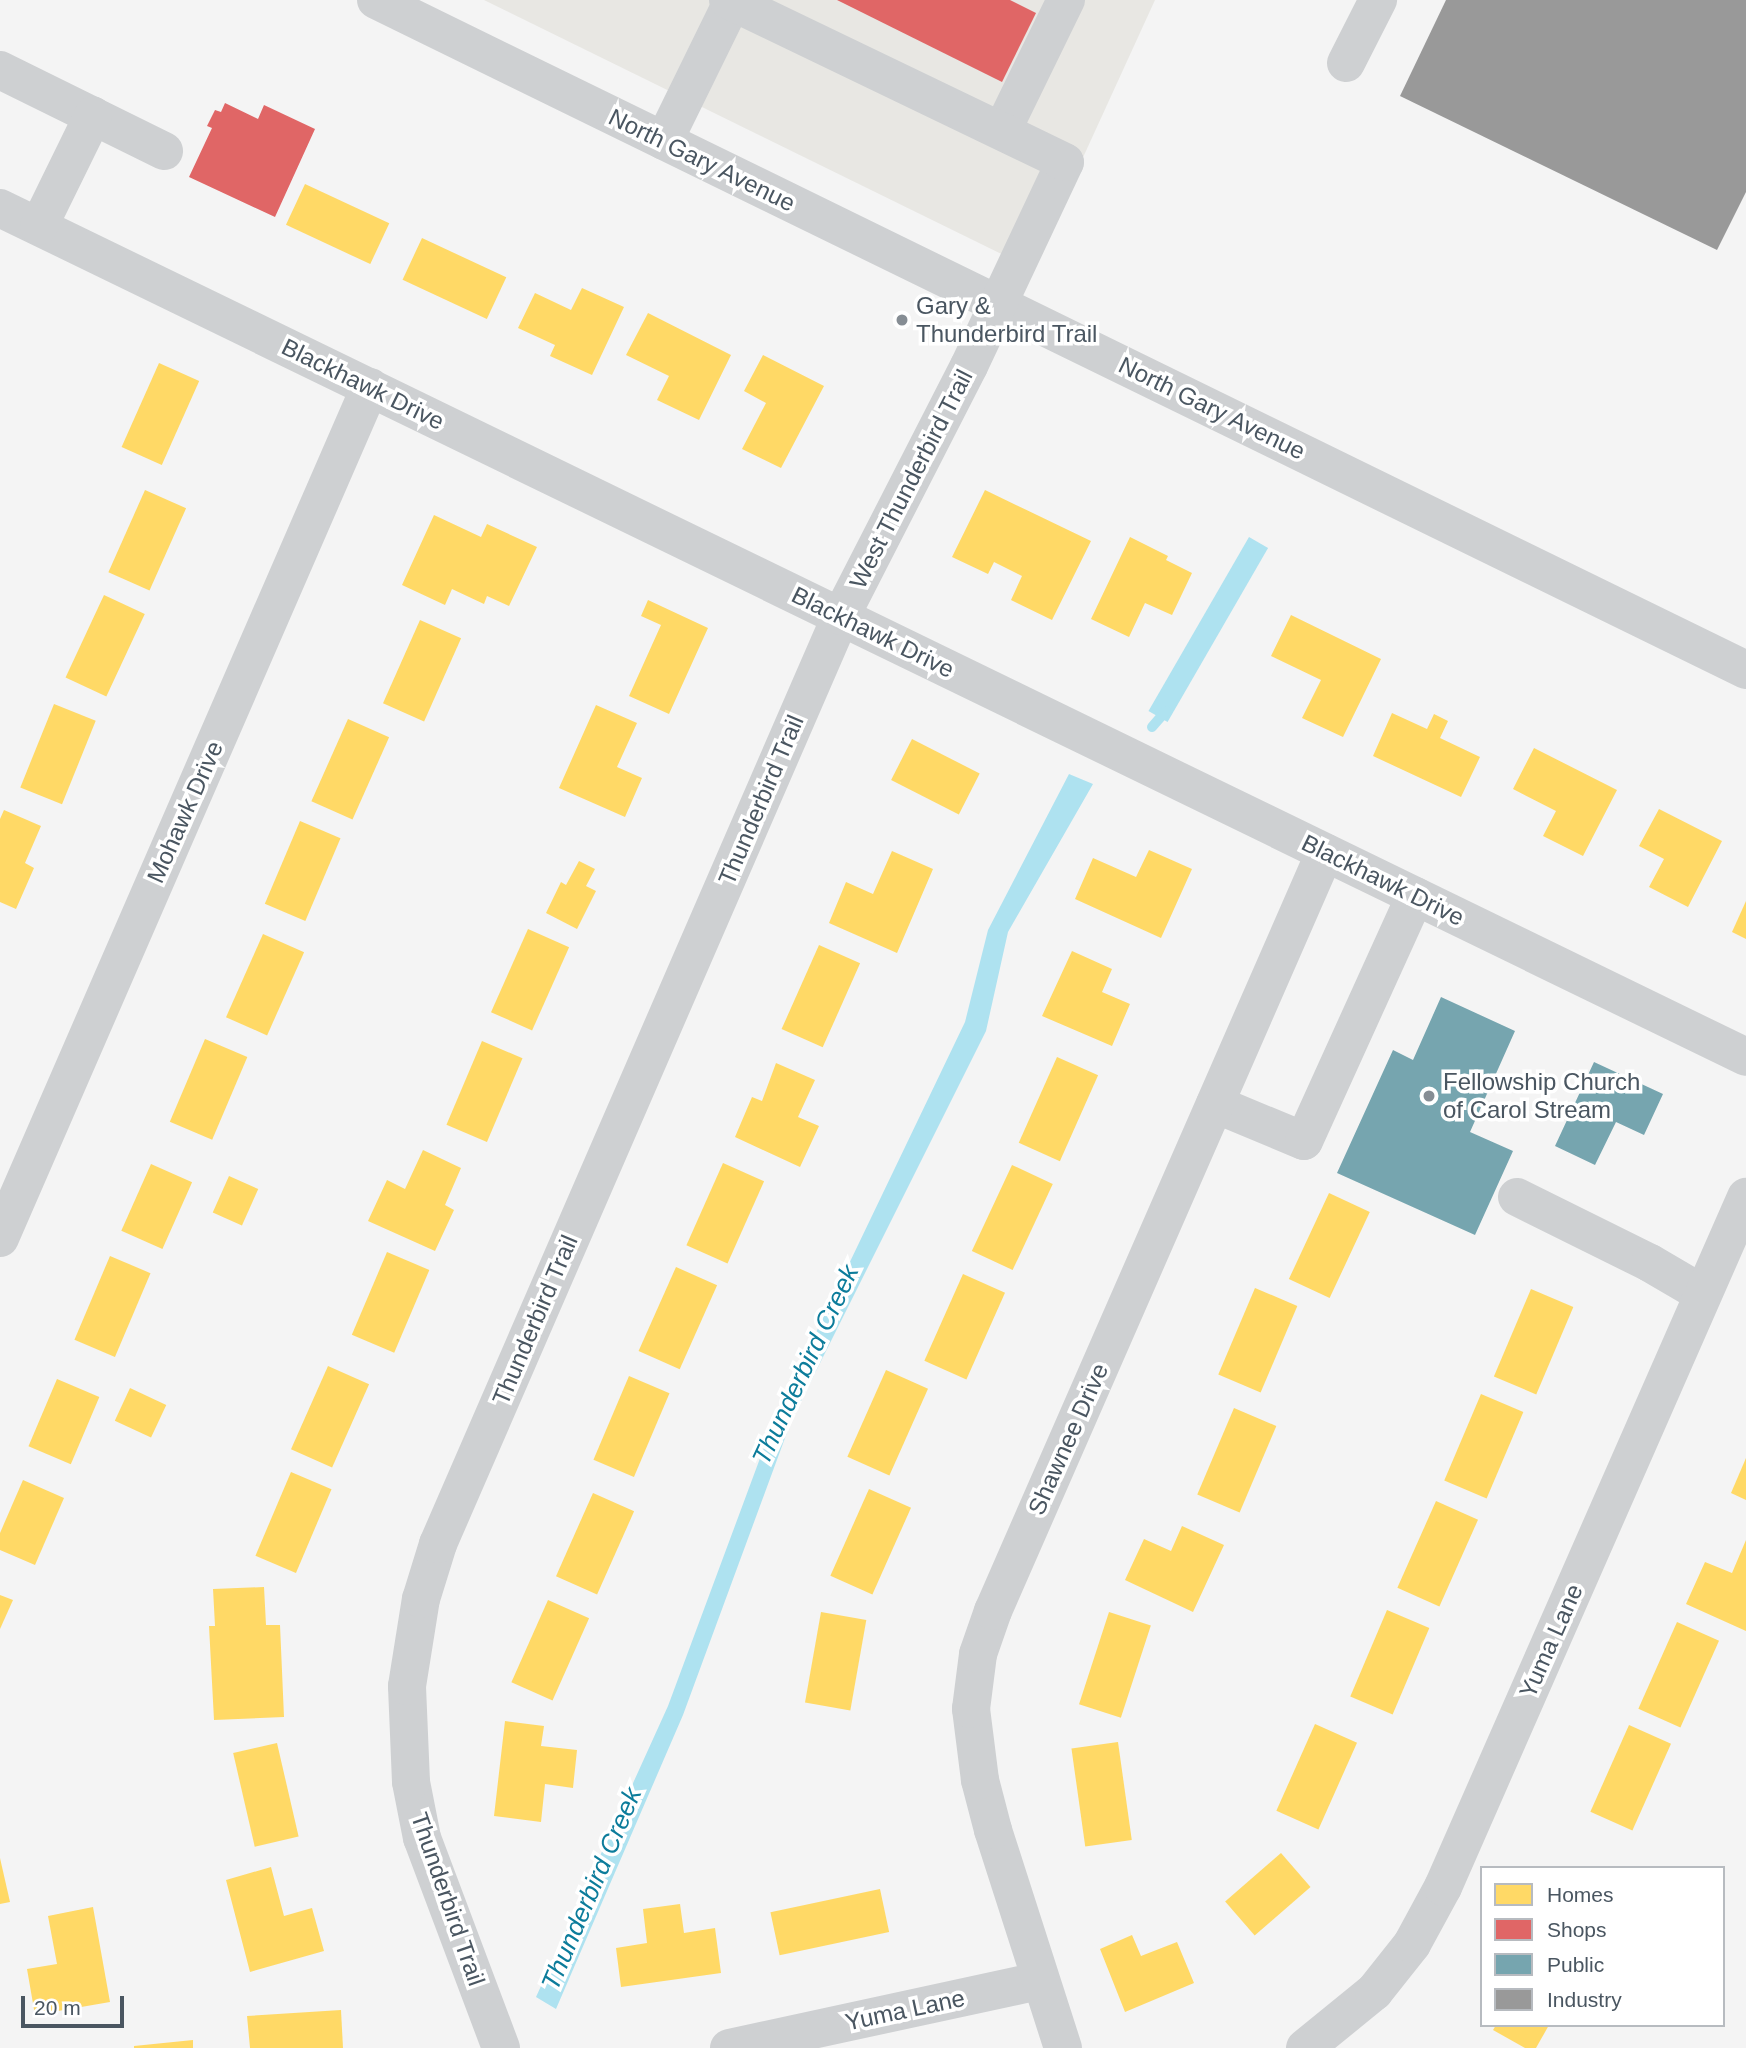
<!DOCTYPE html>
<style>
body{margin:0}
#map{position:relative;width:1746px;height:2048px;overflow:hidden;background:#f4f4f4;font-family:Arial,sans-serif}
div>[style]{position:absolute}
.commercial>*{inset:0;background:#e8e7e3}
.water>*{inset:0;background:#aee2f0;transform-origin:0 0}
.homes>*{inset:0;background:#ffd966;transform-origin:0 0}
.shops>*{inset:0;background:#e06666}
.public>*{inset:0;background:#76a5af}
.industry>*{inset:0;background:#999}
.stream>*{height:10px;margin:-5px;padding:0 5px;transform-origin:5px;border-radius:5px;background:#aee2f0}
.minor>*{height:38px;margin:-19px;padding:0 19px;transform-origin:19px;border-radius:19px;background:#ced0d2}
.dots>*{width:19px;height:19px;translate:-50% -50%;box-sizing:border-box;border:4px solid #fff;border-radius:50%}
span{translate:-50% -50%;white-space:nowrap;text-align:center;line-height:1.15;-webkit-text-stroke:7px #fff;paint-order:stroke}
.street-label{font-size:24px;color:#4a5661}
.poi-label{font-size:24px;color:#4a5661}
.left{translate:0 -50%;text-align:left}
.water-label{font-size:26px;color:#0c7c9b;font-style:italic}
.legend{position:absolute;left:1480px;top:1866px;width:245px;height:161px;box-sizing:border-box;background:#fff;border:2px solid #b7bbc0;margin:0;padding:9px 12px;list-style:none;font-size:21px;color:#4a5661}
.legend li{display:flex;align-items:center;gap:14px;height:35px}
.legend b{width:35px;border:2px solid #b7bbc0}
.scale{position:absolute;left:21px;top:1996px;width:103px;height:32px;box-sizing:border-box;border:4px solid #4a5661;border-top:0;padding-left:9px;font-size:21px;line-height:24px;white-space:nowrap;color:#4a5661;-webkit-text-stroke:5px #fff;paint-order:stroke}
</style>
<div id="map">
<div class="commercial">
<i style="clip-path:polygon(484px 0,1155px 0,1032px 269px)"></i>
</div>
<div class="water">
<i style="left:1249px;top:537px;width:22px;height:201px;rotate:30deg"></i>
<i style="clip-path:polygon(1069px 774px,1093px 784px,1008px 932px,986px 1031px,792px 1419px,683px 1715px,556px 2009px,536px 1997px,668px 1706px,775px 1418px,965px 1022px,988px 930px)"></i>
</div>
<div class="homes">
<i style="left:305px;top:184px;width:93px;height:45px;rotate:25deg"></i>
<i style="left:422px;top:238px;width:93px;height:46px;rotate:25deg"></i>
<i style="clip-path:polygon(582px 288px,624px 307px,592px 375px,550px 356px,555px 345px,518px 328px,535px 293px,571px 310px)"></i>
<i style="clip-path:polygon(648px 313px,731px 355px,699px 420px,657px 400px,669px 376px,626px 355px)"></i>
<i style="clip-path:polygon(763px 355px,824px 386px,781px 468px,742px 449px,766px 403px,744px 391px)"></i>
<i style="left:159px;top:363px;width:44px;height:92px;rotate:24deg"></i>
<i style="left:145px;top:490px;width:45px;height:90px;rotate:24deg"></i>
<i style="clip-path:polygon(985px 490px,1091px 541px,1052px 620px,1011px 600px,1022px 576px,994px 562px,988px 574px,952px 557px)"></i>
<i style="clip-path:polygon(434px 515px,481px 537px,487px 524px,537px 547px,509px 606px,487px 596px,484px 604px,452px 589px,445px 605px,402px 585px)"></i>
<i style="clip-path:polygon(1130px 537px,1168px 556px,1166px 560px,1192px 573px,1172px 615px,1145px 603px,1129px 637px,1091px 619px)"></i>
<i style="left:104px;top:595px;width:45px;height:91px;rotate:25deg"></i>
<i style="clip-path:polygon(648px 600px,708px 628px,669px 714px,629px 696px,661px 625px,641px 616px)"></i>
<i style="clip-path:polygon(1291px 615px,1381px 659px,1343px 737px,1302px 718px,1321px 680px,1271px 656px)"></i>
<i style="left:420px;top:620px;width:45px;height:91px;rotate:24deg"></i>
<i style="left:54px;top:704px;width:45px;height:90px;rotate:22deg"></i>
<i style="clip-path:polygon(596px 705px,637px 723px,617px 767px,642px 778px,625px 817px,559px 788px)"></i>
<i style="clip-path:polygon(1392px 713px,1427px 729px,1434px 714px,1448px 721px,1440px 738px,1480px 757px,1461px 797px,1373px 756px)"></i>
<i style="left:348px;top:719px;width:45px;height:90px;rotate:24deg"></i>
<i style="left:912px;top:739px;width:76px;height:46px;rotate:27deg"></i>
<i style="clip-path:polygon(1534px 748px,1617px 790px,1583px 856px,1543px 836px,1556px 811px,1513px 789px)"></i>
<i style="clip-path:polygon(1659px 809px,1722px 841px,1688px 907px,1649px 887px,1664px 859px,1639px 846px)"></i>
<i style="clip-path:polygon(4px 810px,41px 826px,25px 863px,34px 868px,16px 909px,0 902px,0 819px)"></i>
<i style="left:300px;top:821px;width:44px;height:90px;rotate:23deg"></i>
<i style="clip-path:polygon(1149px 850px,1192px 869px,1161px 938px,1075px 899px,1093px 858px,1136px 877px)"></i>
<i style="clip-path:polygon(892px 851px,933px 869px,897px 953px,829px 923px,846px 882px,873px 894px)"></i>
<i style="clip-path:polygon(579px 861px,595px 869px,586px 886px,596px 891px,577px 929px,546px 913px,561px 882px,566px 885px)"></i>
<i style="clip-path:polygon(1746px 901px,1746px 939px,1732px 932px)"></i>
<i style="left:528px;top:929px;width:45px;height:91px;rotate:24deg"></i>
<i style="left:263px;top:934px;width:45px;height:91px;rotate:24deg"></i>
<i style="left:819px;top:945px;width:45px;height:92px;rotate:24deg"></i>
<i style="clip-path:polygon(1072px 951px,1112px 969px,1102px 992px,1130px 1004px,1112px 1046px,1042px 1016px)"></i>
<i style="left:205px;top:1039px;width:46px;height:90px;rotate:23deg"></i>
<i style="left:482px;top:1041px;width:44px;height:91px;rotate:23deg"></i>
<i style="left:1057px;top:1057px;width:45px;height:94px;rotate:24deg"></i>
<i style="clip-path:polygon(776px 1063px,815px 1080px,798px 1117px,819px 1126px,800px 1167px,735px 1137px,752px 1097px,762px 1101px)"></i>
<i style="clip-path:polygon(423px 1150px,461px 1168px,445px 1205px,454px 1210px,435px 1251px,368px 1221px,387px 1180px,405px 1189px)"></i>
<i style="left:723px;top:1163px;width:45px;height:90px;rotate:24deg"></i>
<i style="left:151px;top:1164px;width:45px;height:73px;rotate:24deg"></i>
<i style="left:1012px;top:1165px;width:45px;height:95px;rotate:25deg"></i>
<i style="left:229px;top:1176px;width:32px;height:40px;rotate:24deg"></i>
<i style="left:1329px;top:1193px;width:45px;height:95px;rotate:25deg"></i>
<i style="left:387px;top:1252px;width:46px;height:90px;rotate:23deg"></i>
<i style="left:110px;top:1256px;width:44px;height:91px;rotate:23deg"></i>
<i style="left:676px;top:1267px;width:45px;height:92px;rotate:24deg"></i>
<i style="left:963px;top:1274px;width:46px;height:95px;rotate:24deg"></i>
<i style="left:1255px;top:1288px;width:46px;height:94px;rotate:23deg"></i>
<i style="left:1531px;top:1289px;width:46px;height:95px;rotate:23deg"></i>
<i style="left:328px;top:1366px;width:45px;height:91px;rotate:24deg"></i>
<i style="left:886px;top:1370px;width:46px;height:95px;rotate:24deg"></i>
<i style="left:629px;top:1376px;width:44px;height:91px;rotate:23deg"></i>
<i style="left:57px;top:1379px;width:46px;height:73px;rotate:23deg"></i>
<i style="left:130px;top:1388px;width:40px;height:36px;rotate:25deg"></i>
<i style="left:1481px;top:1394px;width:46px;height:94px;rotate:23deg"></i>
<i style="left:1234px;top:1408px;width:46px;height:94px;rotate:23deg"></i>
<i style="clip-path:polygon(1746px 1458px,1746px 1500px,1731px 1493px)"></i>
<i style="left:291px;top:1472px;width:44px;height:91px;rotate:23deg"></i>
<i style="clip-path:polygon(23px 1480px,64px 1498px,35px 1565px,0 1550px,0 1533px)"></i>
<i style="left:869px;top:1489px;width:46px;height:95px;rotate:24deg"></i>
<i style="left:593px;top:1493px;width:45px;height:91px;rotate:24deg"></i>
<i style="left:1436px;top:1501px;width:46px;height:95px;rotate:24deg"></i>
<i style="clip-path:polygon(1182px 1526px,1224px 1545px,1193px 1612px,1125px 1580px,1144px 1539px,1171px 1551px)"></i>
<i style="clip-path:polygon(1746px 1540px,1746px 1631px,1686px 1604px,1705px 1562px,1732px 1573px)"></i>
<i style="clip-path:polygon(264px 1587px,266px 1625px,280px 1625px,284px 1717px,214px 1720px,209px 1626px,215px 1626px,213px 1589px)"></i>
<i style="clip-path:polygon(0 1595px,13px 1600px,0 1629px)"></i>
<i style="left:548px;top:1600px;width:45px;height:90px;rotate:24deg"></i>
<i style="left:1387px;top:1610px;width:46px;height:94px;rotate:23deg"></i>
<i style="left:821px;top:1612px;width:46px;height:92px;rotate:10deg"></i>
<i style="left:1109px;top:1612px;width:44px;height:97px;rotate:18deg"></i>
<i style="left:1677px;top:1622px;width:46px;height:95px;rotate:24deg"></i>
<i style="clip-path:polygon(505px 1721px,544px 1726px,541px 1746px,577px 1750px,573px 1788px,545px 1784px,541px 1822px,494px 1816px)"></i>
<i style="left:1315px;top:1724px;width:46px;height:95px;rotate:24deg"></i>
<i style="left:1629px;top:1725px;width:46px;height:95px;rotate:24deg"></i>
<i style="left:1118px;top:1742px;width:99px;height:47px;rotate:82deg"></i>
<i style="left:277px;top:1743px;width:96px;height:45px;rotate:77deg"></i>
<i style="left:1281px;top:1853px;width:45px;height:74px;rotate:49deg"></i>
<i style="clip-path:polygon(0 1858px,10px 1902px,0 1904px)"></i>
<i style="clip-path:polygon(271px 1867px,284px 1916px,312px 1908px,324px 1951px,250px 1972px,226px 1880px)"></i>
<i style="left:880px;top:1889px;width:44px;height:112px;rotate:78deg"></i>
<i style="clip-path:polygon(680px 1904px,684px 1933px,715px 1928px,721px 1973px,621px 1987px,616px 1948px,647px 1943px,643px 1909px)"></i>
<i style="clip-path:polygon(93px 1907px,110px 2002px,35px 2015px,27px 1969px,57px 1964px,48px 1916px)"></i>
<i style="clip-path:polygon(1132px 1935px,1141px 1956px,1177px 1942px,1194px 1983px,1125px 2012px,1100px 1949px)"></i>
<i style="clip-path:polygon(341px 2010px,343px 2048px,250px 2048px,247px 2016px)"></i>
<i style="clip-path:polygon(1496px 2025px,1549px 2025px,1536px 2048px,1525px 2048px,1493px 2030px)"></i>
<i style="clip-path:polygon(193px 2040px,193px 2048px,134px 2048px,134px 2046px)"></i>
</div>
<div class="shops">
<i style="clip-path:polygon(837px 0,1010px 0,1036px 13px,1002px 82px)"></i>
<i style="clip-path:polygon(225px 103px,258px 119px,264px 105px,315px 129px,275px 217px,189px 177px,212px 128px,207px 126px,215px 110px,221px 112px)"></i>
</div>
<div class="public">
<i style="clip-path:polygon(1441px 997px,1515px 1031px,1470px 1132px,1513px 1151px,1475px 1235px,1337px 1173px,1393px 1050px,1413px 1060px)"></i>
<i style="clip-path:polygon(1594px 1062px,1663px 1094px,1644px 1135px,1616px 1122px,1595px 1165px,1555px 1146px)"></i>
</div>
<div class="industry">
<i style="clip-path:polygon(1446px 0,1746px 0,1746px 192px,1717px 250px,1400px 96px)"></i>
</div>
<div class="stream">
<i style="left:1152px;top:727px;width:21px;rotate:-49deg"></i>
</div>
<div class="minor">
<i style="left:376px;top:0;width:1525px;rotate:26.06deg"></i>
<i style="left:1346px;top:63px;width:71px;rotate:-63.1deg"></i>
<i style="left:0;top:70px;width:183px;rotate:26.3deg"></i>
<i style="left:1002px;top:131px;width:146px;rotate:-64deg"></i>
<i style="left:664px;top:141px;width:155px;rotate:-63.9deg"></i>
<i style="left:0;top:208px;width:1941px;rotate:25.93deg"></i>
<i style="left:39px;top:226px;width:123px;rotate:-63.9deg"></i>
<i style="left:1215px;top:1104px;width:96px;rotate:22.6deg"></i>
<i style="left:1304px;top:1141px;width:269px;rotate:-65.6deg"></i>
<i style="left:1517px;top:1197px;width:148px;rotate:26.4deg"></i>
<i style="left:1650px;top:1263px;width:61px;rotate:30.3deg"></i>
<i style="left:0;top:1238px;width:928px;rotate:-66.5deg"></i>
<i style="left:501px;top:2048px;width:224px;rotate:-110.6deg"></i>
<i style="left:422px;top:1838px;width:57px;rotate:-101.1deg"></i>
<i style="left:411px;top:1782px;width:96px;rotate:-92.4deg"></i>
<i style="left:407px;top:1686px;width:88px;rotate:-80.9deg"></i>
<i style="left:421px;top:1599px;width:58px;rotate:-72.8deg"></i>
<i style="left:438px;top:1544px;width:1012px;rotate:-66.53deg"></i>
<i style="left:841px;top:616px;width:281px;rotate:-62.9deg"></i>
<i style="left:969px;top:366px;width:225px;rotate:-64.8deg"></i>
<i style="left:1065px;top:162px;width:374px;rotate:-154.3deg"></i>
<i style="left:729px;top:2048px;width:318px;rotate:-12.2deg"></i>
<i style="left:1063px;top:2048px;width:229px;rotate:-107.8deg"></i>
<i style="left:993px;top:1830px;width:52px;rotate:-104.6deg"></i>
<i style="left:980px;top:1780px;width:72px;rotate:-97.2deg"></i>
<i style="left:971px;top:1709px;width:55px;rotate:-82.7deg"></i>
<i style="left:978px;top:1654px;width:46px;rotate:-70.8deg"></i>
<i style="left:993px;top:1611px;width:828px;rotate:-66.37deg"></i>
<i style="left:1305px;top:2048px;width:89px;rotate:-39.1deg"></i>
<i style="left:1374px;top:1992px;width:61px;rotate:-51.6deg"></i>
<i style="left:1412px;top:1944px;width:65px;rotate:-61.5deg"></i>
<i style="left:1443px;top:1887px;width:754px;rotate:-66.29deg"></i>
</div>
<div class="dots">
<i style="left:902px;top:320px;background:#868d94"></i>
<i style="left:1429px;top:1096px;background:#868d94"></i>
</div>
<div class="street-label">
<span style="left:702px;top:160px;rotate:26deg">North Gary Avenue</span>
<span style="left:363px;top:384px;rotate:26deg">Blackhawk Drive</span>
<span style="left:1212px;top:408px;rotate:26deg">North Gary Avenue</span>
<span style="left:911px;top:479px;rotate:-63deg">West Thunderbird Trail</span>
<span style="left:873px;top:632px;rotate:26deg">Blackhawk Drive</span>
<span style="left:761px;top:800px;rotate:-67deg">Thunderbird Trail</span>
<span style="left:185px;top:812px;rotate:-66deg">Mohawk Drive</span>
<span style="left:1383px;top:880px;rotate:26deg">Blackhawk Drive</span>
<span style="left:535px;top:1320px;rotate:-67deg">Thunderbird Trail</span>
<span style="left:1068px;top:1439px;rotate:-66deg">Shawnee Drive</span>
<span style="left:1551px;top:1641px;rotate:-66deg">Yuma Lane</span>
<span style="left:448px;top:1899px;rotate:71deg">Thunderbird Trail</span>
<span style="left:905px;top:2010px;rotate:-12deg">Yuma Lane</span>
</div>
<div class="poi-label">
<span class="left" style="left:916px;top:320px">Gary &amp;<br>Thunderbird Trail</span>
<span class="left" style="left:1443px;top:1096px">Fellowship Church<br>of Carol Stream</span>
</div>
<div class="water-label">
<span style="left:806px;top:1365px;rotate:-65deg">Thunderbird Creek</span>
<span style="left:592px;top:1889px;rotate:-67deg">Thunderbird Creek</span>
</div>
<ul class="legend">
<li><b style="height:19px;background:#ffd966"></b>Homes</li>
<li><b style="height:19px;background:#e06666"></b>Shops</li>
<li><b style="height:19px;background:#76a5af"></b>Public</li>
<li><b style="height:19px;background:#999"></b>Industry</li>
</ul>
<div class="scale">20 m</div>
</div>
